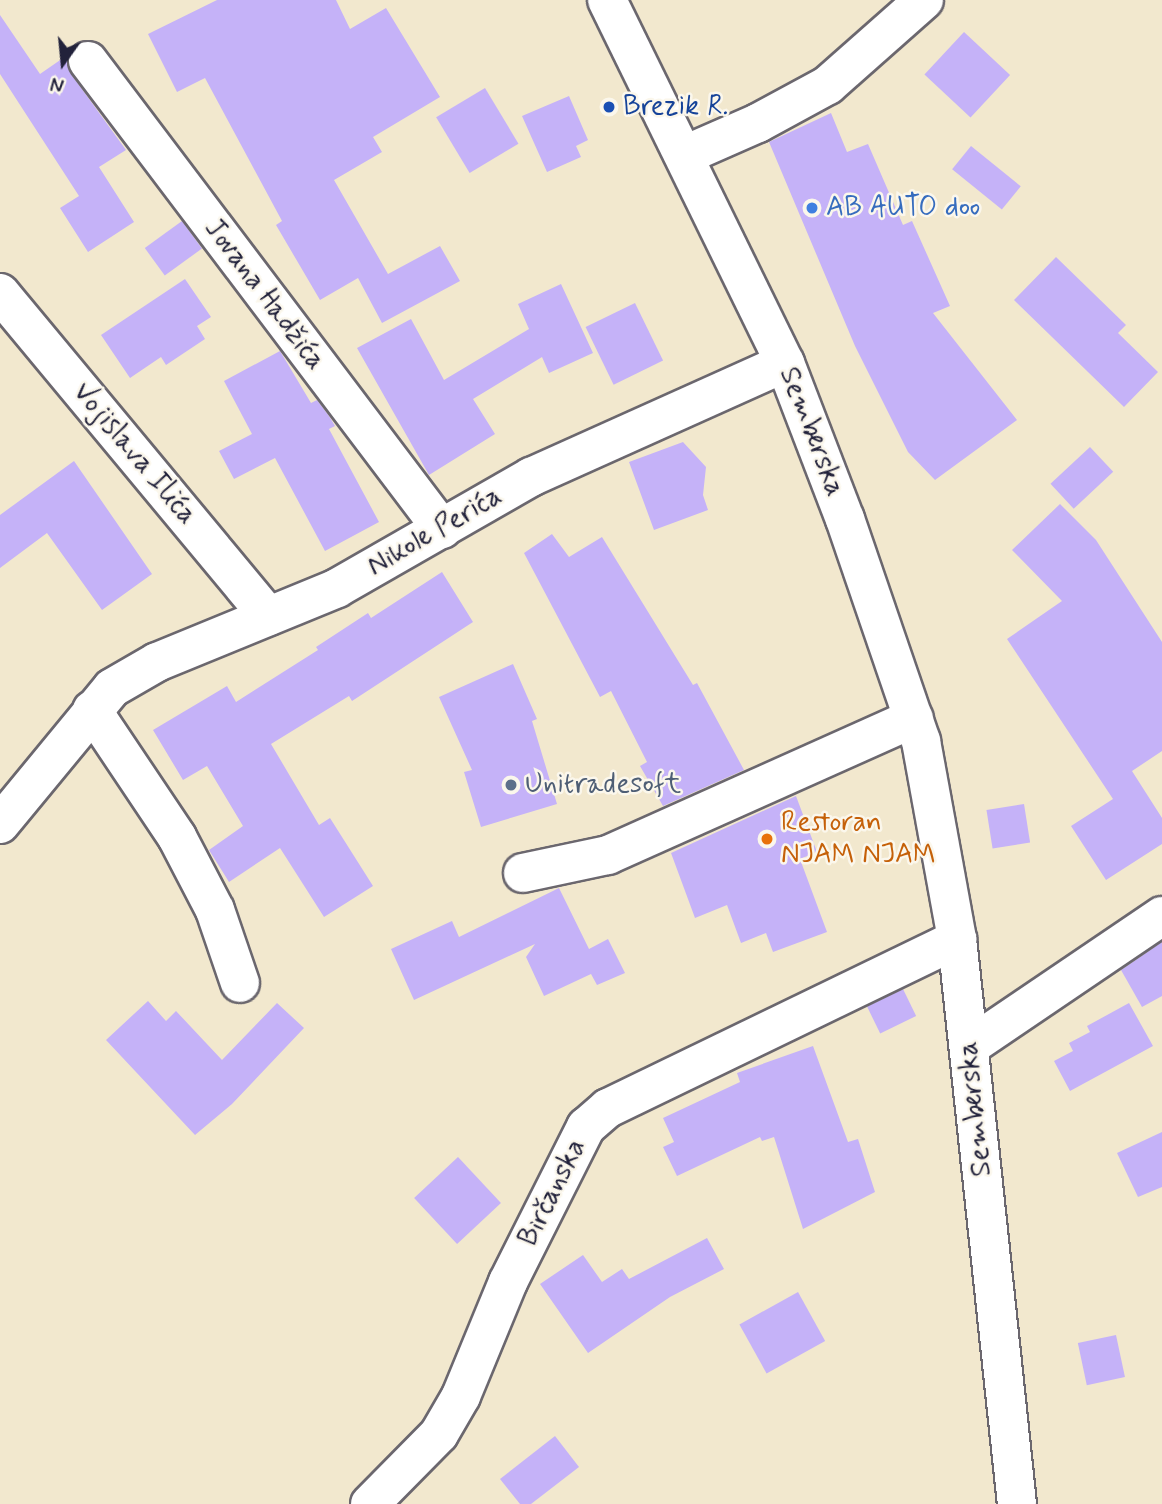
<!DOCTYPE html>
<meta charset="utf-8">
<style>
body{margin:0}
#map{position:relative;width:1162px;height:1504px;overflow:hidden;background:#f2e8ce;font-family:Mynerve,sans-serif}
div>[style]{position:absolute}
.building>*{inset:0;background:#c5b2f8;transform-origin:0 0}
.roads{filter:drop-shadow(2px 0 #6b676e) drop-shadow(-2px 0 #6b676e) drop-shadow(0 2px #6b676e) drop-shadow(0 -2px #6b676e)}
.minor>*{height:38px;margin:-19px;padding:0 19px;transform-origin:19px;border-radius:19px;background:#fff}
.major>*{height:38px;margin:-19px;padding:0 19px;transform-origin:19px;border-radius:19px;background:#fff}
.dots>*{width:19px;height:19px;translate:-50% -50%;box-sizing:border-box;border:4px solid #fbf7ec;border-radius:50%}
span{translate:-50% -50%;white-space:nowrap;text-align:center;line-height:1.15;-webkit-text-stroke:5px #fbf7ec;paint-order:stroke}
.transit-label{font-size:28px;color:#164399}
.left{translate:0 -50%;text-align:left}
.shop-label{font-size:28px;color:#366cbe}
.street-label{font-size:28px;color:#22223b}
.service-label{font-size:28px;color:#4e5e75}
.food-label{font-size:28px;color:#c56008}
.north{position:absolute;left:28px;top:28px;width:70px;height:70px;-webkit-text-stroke:5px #fbf7ec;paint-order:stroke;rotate:195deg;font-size:19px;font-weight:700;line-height:28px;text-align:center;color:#22223b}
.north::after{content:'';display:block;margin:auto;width:24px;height:32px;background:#22223b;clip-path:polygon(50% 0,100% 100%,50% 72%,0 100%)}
</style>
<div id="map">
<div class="building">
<i style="clip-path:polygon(217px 0,336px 0,350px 29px,386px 8px,440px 97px,373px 137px,382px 152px,334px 180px,388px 274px,440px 246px,460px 281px,382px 323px,358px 278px,320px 300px,276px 225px,282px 221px,205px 78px,177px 92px,148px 34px)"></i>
<i style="clip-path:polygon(0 15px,40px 74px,66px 56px,71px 74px,126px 150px,99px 167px,134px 222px,88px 252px,60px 208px,79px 196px,0 74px)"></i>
<i style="left:964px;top:32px;width:63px;height:58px;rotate:43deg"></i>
<i style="left:485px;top:88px;width:65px;height:57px;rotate:59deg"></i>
<i style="clip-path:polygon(569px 96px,588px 140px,576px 146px,581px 157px,547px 172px,522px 116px)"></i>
<i style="clip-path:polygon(831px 113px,847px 152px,868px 144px,903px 225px,912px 221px,950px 306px,933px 313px,1017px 420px,935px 480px,908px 452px,855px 346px,769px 142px)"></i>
<i style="left:971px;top:146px;width:64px;height:30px;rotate:39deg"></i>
<i style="left:182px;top:221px;width:34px;height:46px;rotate:54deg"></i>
<i style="clip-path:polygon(1056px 257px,1126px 325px,1118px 333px,1158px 372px,1124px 407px,1014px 300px)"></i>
<i style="clip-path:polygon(185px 279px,211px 317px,197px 326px,205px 339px,166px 365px,161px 357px,130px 378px,101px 335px)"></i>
<i style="clip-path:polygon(561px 284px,593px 353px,549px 373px,542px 357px,473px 399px,495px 434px,429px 475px,357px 348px,411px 319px,444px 380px,529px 329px,518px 304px)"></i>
<i style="left:635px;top:303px;width:64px;height:55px;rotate:64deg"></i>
<i style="clip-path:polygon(280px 351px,311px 403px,317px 400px,329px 416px,335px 426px,329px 429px,379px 522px,325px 551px,275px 458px,234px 479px,219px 451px,252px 434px,224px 381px)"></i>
<i style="clip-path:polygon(683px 442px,706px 467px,703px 495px,708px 510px,654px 530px,629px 462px)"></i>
<i style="left:1090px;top:447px;width:34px;height:54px;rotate:47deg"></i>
<i style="clip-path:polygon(74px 461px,152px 574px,102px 610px,47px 533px,0 568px,0 515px)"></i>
<i style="clip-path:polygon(1060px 504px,1096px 540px,1162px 642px,1162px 751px,1132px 771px,1162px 818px,1162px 844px,1106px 880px,1071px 826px,1113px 799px,1007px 639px,1062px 601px,1012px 550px)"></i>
<i style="clip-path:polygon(552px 534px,569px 557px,602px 537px,693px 685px,697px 683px,744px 770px,663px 806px,640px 766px,647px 762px,611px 691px,600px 697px,524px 553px)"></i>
<i style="clip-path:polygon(442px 572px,473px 622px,352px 701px,349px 696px,271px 744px,319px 825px,330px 818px,373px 886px,324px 917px,280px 848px,229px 882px,209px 850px,243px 826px,207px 766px,183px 780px,153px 730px,227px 686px,236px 702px,318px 650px,316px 647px,368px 613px,371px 618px)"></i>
<i style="clip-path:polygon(513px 664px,537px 719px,532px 721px,557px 804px,481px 827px,464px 772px,472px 770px,439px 697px)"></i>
<i style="clip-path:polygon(796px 796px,817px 852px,800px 859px,827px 932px,773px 952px,766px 933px,741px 943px,727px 905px,695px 918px,671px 853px)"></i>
<i style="left:1024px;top:804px;width:39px;height:38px;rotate:81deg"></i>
<i style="clip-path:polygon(559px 888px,589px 949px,608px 939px,625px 973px,597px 985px,591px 974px,544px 996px,526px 957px,535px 944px,414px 1000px,391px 949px,452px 921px,459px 937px)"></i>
<i style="clip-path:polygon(1162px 942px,1162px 996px,1142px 1007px,1121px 970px)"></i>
<i style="left:903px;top:989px;width:30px;height:40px;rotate:64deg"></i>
<i style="clip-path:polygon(148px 1001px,166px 1021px,176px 1011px,222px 1060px,277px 1003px,304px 1028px,232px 1104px,195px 1135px,106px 1040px)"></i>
<i style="clip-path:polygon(1129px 1003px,1153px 1046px,1070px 1091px,1054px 1061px,1073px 1051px,1069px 1043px,1090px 1032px,1087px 1026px)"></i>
<i style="clip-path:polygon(813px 1046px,848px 1142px,858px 1139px,875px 1192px,803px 1229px,774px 1137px,762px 1141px,760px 1137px,677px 1176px,663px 1147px,674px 1142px,663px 1118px,740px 1082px,737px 1073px)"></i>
<i style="clip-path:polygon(1162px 1132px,1162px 1187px,1138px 1197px,1117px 1153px)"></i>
<i style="left:458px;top:1157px;width:63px;height:60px;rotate:47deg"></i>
<i style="clip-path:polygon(707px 1238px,724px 1269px,670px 1297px,588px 1353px,540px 1284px,583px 1255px,602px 1282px,622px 1269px,629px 1279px)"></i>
<i style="left:798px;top:1292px;width:56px;height:67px;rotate:61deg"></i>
<i style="left:1116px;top:1335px;width:43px;height:39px;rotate:78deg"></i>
<i style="clip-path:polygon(555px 1436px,579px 1467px,531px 1504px,520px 1504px,500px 1479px)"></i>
</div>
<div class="roads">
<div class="minor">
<i style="left:88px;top:61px;width:587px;rotate:52.9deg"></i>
<i style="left:685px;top:155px;width:80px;rotate:-23.7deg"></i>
<i style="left:758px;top:123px;width:80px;rotate:-28.5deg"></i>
<i style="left:828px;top:85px;width:128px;rotate:-41.5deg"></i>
<i style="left:0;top:293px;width:420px;rotate:50.3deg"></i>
<i style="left:92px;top:710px;width:153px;rotate:56.2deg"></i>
<i style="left:177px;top:837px;width:82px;rotate:62.5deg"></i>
<i style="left:215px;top:910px;width:77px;rotate:71.1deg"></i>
<i style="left:0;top:824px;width:176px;rotate:-50.5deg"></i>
<i style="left:112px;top:688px;width:52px;rotate:-30deg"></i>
<i style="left:157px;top:662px;width:195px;rotate:-22.3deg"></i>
<i style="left:337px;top:588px;width:224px;rotate:-29.8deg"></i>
<i style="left:531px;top:477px;width:278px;rotate:-24.2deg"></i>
<i style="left:523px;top:873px;width:87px;rotate:-12deg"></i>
<i style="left:608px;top:855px;width:335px;rotate:-24.1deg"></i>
<i style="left:970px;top:1046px;width:232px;rotate:-34.1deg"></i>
<i style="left:370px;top:1504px;width:98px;rotate:-45.4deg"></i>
<i style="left:439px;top:1434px;width:44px;rotate:-59.9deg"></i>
<i style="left:461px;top:1396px;width:123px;rotate:-67.6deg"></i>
<i style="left:508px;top:1282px;width:174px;rotate:-63.3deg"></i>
<i style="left:586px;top:1127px;width:29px;rotate:-41deg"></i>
<i style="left:608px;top:1108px;width:388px;rotate:-25.8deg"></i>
</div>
<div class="major">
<i style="left:607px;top:0;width:404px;rotate:63.9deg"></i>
<i style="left:785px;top:363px;width:167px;rotate:69deg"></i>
<i style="left:845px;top:519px;width:235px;rotate:71.1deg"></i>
<i style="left:921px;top:741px;width:201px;rotate:79.7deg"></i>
<i style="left:957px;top:939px;width:568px;rotate:83.94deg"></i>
</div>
</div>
<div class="dots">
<i style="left:609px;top:107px;background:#1a4fb4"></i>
<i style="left:812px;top:208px;background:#3f7fe0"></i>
<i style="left:511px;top:785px;background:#5c6f8a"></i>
<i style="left:767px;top:839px;background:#e8710a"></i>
</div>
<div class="transit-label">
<span class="left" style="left:623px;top:107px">Brezik R.</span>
</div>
<div class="shop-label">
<span class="left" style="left:826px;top:208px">AB AUTO doo</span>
</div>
<div class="street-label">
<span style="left:264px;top:295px;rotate:53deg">Jovana Hadžića</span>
<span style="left:811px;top:432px;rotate:69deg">Semberska</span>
<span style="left:134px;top:454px;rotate:50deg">Vojislava Ilića</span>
<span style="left:435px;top:532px;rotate:-30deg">Nikole Perića</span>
<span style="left:976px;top:1109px;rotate:-96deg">Semberska</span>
<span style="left:553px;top:1193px;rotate:-63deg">Birčanska</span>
</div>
<div class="service-label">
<span class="left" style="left:525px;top:785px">Unitradesoft</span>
</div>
<div class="food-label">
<span class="left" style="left:781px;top:839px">Restoran<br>NJAM NJAM</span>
</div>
<div class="north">N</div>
</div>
